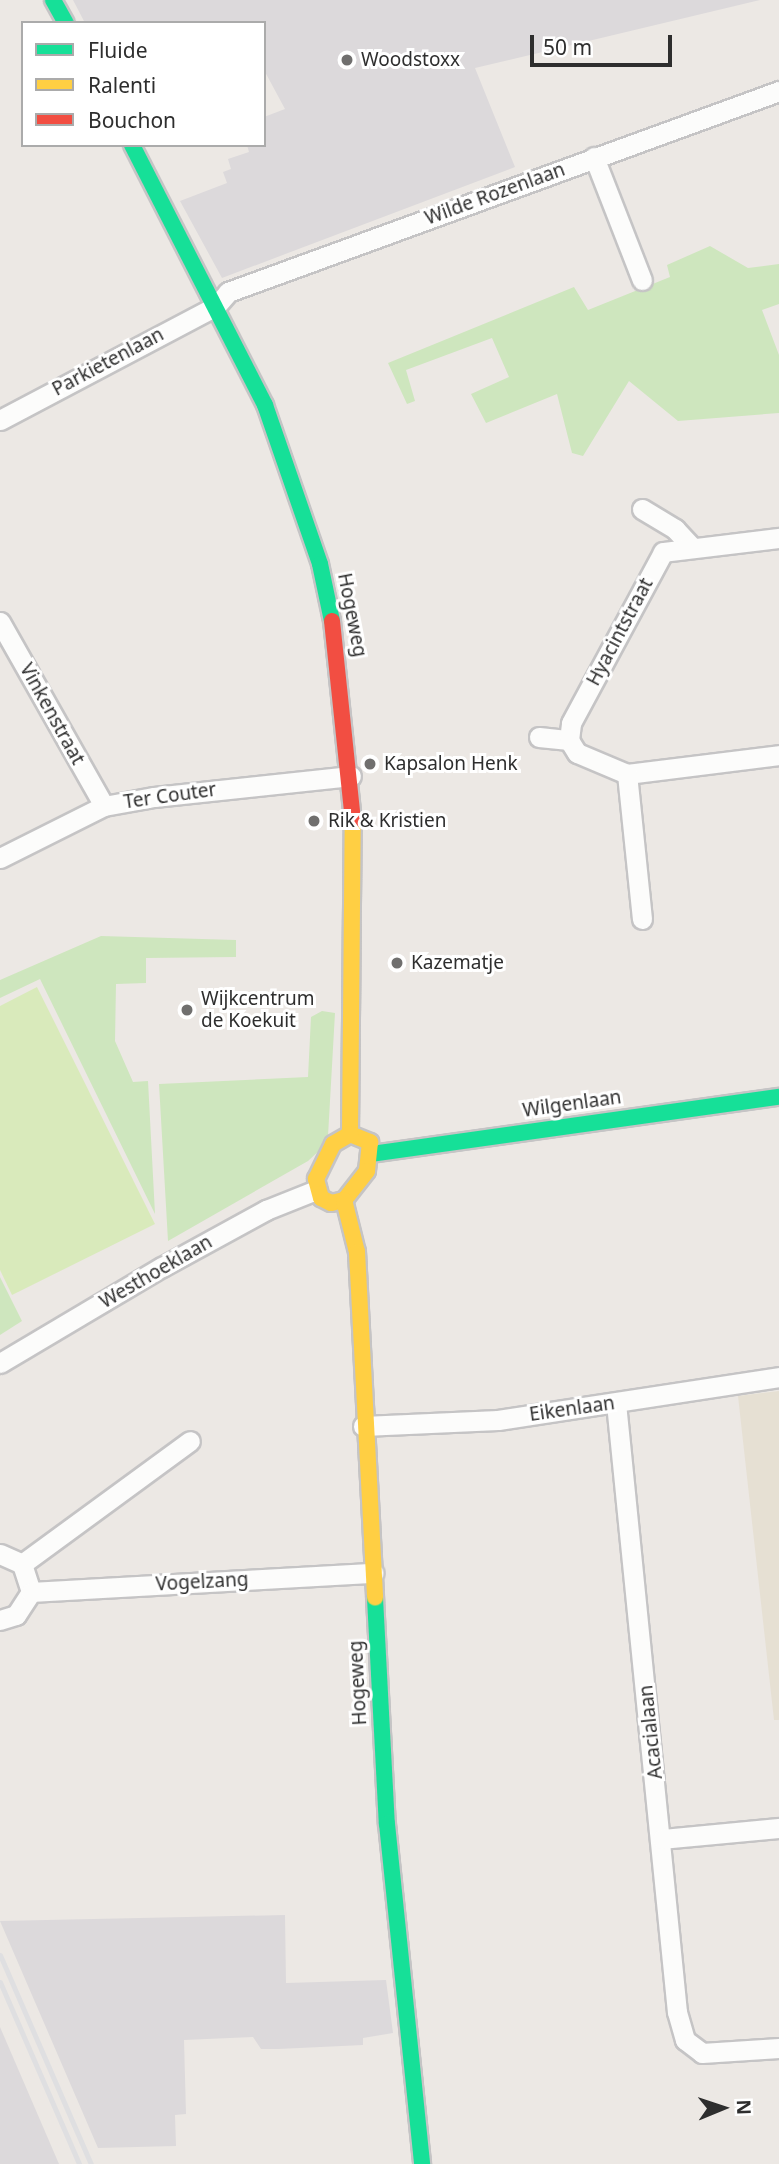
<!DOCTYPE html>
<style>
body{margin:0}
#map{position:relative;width:779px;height:2164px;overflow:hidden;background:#ece8e4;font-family:"Noto Sans",sans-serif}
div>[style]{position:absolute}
.industrial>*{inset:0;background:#dcd9db}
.education>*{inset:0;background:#e6e0d3}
.green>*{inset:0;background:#cee6be}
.pitch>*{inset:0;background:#d9eabb}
.roads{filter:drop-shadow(2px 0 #c5c4c5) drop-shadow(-2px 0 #c5c4c5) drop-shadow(0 2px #c5c4c5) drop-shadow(0 -2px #c5c4c5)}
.street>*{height:19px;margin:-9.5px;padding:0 9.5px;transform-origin:9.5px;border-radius:9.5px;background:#fcfcfb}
.fast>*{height:16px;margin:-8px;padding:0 8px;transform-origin:8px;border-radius:8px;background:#16e098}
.slow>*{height:16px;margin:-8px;padding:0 8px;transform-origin:8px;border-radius:8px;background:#ffcf43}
.jam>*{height:16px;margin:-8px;padding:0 8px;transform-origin:8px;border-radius:8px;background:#f24e42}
.rail>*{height:5px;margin:-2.5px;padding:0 2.5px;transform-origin:2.5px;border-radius:2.5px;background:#dfdfe1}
.dots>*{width:19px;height:19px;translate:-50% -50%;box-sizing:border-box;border:4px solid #fff;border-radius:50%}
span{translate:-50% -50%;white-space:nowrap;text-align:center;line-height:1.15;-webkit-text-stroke:6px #fff;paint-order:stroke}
.poi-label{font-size:19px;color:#2e2e2e}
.left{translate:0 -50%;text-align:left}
.street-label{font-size:19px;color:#2e2e2e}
.legend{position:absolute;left:21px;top:21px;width:245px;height:126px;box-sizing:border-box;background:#fff;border:2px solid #ababab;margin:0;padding:9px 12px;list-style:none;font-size:21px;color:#2e2e2e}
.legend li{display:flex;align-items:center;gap:14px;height:35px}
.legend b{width:35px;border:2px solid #ababab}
.north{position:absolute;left:688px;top:2073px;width:70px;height:70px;-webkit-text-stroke:5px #fff;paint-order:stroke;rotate:88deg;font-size:19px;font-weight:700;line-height:28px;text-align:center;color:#2e2e2e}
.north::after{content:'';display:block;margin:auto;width:24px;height:32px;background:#2e2e2e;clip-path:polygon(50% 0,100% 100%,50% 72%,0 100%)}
.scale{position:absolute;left:530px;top:35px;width:142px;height:32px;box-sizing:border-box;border:4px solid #2e2e2e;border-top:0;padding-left:9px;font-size:21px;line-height:24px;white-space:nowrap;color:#2e2e2e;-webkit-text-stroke:5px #fff;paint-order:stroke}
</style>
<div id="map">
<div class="industrial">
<i style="clip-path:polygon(73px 0,760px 0,475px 68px,515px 167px,222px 278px,180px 201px,227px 183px,223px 172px,231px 169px,228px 159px,249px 152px,247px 145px,264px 145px,264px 117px,285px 109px,264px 70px,264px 23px,85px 23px)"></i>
<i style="clip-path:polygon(285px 1915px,286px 1983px,386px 1980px,393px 2033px,363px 2038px,363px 2045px,278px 2049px,261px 2049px,253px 2037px,184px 2040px,186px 2114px,175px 2115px,176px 2146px,98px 2148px,0 1921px)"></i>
<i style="clip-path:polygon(0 2027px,59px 2164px,0 2164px)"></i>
</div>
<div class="education">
<i style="clip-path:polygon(779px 1391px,779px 1720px,774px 1720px,738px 1396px)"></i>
</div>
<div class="green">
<i style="clip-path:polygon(710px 246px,748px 268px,779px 264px,779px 304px,762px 310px,779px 355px,779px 413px,678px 421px,629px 381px,583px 456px,572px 453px,557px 394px,486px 423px,471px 394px,509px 377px,492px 338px,406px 370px,415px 401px,407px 404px,388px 363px,574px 287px,588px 310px,670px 277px,667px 265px)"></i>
<i style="clip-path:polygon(101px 936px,236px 940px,236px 957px,146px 958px,146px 983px,116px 984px,115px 1041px,133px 1082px,148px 1081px,155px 1214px,40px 979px,0 998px,0 980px)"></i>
<i style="clip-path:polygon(322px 1011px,335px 1013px,328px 1136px,321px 1149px,308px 1161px,168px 1241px,159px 1084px,308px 1077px,311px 1017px)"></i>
<i style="clip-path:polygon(0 1277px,22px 1321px,0 1335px)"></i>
</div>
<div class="pitch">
<i style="clip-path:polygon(37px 987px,155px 1224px,12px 1295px,0 1270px,0 1006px)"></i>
</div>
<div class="roads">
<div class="street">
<i style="left:594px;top:157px;width:132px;rotate:68.7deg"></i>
<i style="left:0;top:420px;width:244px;rotate:-27.8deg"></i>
<i style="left:216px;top:306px;width:18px;rotate:-49deg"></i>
<i style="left:228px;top:292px;width:587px;rotate:-20.04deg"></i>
<i style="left:642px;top:509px;width:39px;rotate:31deg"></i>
<i style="left:675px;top:529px;width:23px;rotate:47deg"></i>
<i style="left:0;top:622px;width:211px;rotate:60.5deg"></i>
<i style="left:539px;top:737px;width:30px;rotate:6deg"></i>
<i style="left:627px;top:774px;width:153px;rotate:-7.1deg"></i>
<i style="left:0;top:858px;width:116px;rotate:-26.6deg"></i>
<i style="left:104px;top:806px;width:51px;rotate:-10.2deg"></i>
<i style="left:154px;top:797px;width:198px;rotate:-6.1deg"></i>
<i style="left:642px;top:919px;width:146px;rotate:-95.9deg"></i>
<i style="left:627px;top:774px;width:54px;rotate:-157.2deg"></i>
<i style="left:577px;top:753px;width:15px;rotate:-122deg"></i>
<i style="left:569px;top:740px;width:17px;rotate:-83deg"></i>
<i style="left:571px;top:723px;width:194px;rotate:-61.7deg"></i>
<i style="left:663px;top:552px;width:117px;rotate:-6.9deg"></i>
<i style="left:0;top:1363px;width:188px;rotate:-30.7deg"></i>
<i style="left:162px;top:1267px;width:119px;rotate:-28.7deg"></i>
<i style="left:266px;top:1210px;width:54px;rotate:-21.8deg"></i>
<i style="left:616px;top:1403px;width:612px;rotate:84.28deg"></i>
<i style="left:677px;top:2012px;width:29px;rotate:74deg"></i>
<i style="left:685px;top:2040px;width:21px;rotate:37deg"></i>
<i style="left:702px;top:2053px;width:77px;rotate:-3.7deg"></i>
<i style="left:363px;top:1426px;width:135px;rotate:-2.5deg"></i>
<i style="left:498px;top:1420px;width:284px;rotate:-8.7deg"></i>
<i style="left:0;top:1554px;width:24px;rotate:24deg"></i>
<i style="left:22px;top:1564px;width:29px;rotate:72deg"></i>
<i style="left:31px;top:1592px;width:27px;rotate:123deg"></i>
<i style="left:16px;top:1615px;width:17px;rotate:163deg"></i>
<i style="left:22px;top:1564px;width:208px;rotate:-36.2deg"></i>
<i style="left:31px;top:1592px;width:343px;rotate:-3.2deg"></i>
<i style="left:662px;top:1839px;width:118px;rotate:-5.4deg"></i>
</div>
<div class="fast">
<i style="left:53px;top:0;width:26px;rotate:61deg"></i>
<i style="left:132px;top:145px;width:292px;rotate:62.9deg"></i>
<i style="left:265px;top:405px;width:168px;rotate:70.9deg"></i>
<i style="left:320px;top:564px;width:58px;rotate:78.1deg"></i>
<i style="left:371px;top:1154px;width:412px;rotate:-8deg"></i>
<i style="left:375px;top:1598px;width:226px;rotate:87deg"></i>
<i style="left:387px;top:1824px;width:342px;rotate:84.1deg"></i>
</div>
<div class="slow">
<i style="left:350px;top:1134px;width:313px;rotate:-89.5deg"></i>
<i style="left:350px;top:1134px;width:22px;rotate:22deg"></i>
<i style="left:370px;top:1142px;width:29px;rotate:96deg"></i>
<i style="left:367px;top:1171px;width:37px;rotate:128deg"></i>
<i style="left:344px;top:1200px;width:13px;rotate:167deg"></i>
<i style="left:331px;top:1203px;width:11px;rotate:-153deg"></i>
<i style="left:321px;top:1198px;width:20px;rotate:-105deg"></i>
<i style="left:316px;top:1179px;width:39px;rotate:-64deg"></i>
<i style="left:333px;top:1144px;width:20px;rotate:-30deg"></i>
<i style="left:344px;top:1200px;width:54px;rotate:76deg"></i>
<i style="left:357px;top:1252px;width:346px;rotate:87deg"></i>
</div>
<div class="jam">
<i style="left:332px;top:621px;width:201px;rotate:84deg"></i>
</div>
</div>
<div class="rail">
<i style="left:0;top:1955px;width:228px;rotate:66.5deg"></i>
<i style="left:0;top:1982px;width:198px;rotate:66.5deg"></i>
</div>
<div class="dots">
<i style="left:347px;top:60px;background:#706f6e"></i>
<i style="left:370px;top:764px;background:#706f6e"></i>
<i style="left:314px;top:821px;background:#706f6e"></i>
<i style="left:397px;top:963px;background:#706f6e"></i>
<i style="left:187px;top:1010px;background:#706f6e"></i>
</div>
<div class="poi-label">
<span class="left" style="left:361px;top:60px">Woodstoxx</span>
<span class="left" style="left:384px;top:764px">Kapsalon Henk</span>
<span class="left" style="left:328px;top:821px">Rik &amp; Kristien</span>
<span class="left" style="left:411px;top:963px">Kazematje</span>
<span class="left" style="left:201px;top:1010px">Wijkcentrum<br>de Koekuit</span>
</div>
<div class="street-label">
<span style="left:495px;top:194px;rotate:-20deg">Wilde Rozenlaan</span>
<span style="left:108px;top:362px;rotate:-28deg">Parkietenlaan</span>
<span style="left:352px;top:615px;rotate:79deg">Hogeweg</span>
<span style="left:620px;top:632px;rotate:-62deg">Hyacintstraat</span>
<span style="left:52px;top:714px;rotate:61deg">Vinkenstraat</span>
<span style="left:170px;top:796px;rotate:-8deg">Ter Couter</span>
<span style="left:572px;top:1104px;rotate:-8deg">Wilgenlaan</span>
<span style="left:156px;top:1272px;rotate:-30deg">Westhoeklaan</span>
<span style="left:572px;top:1409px;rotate:-8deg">Eikenlaan</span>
<span style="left:202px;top:1582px;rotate:-3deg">Vogelzang</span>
<span style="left:358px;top:1683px;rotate:-93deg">Hogeweg</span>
<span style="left:651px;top:1732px;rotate:-96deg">Acacialaan</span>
</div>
<ul class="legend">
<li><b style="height:9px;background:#16e098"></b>Fluide</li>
<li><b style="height:9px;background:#ffcf43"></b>Ralenti</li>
<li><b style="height:9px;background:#f24e42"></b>Bouchon</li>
</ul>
<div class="north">N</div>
<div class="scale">50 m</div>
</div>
